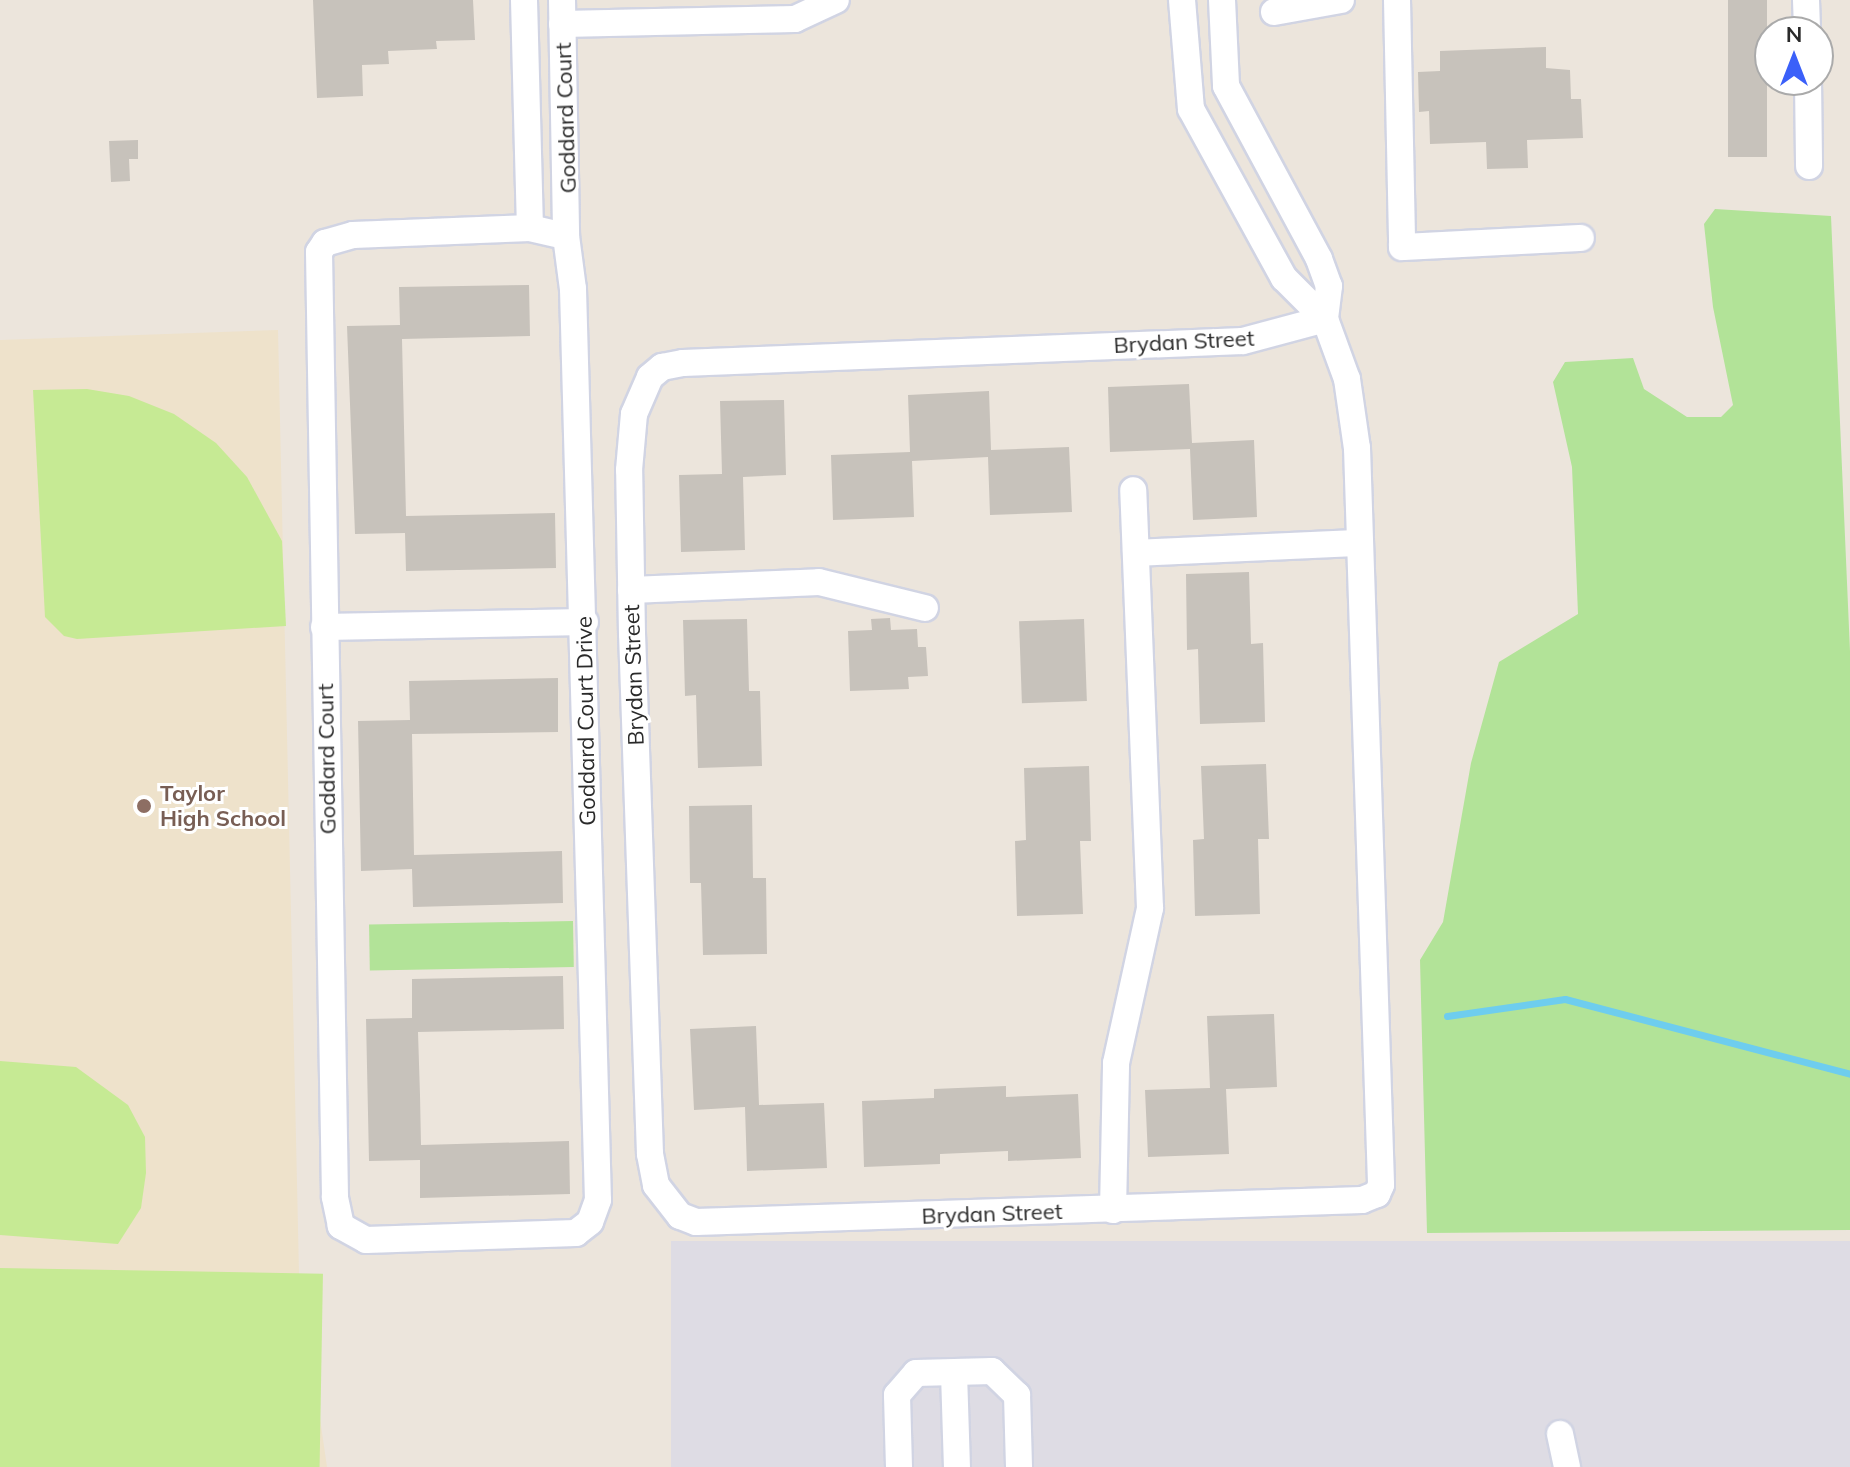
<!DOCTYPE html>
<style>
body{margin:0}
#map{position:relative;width:1850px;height:1467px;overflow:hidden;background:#ece5dc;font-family:Mulish,sans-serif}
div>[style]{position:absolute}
.industrial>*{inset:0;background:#dedce4;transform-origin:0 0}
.education>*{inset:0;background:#eee2cb}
.green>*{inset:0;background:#b2e398;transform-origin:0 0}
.pitch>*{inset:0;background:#c6ea94;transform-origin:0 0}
.stream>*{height:7px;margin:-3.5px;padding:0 3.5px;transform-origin:3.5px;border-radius:3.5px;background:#6ecdee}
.building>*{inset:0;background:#c7c2bb;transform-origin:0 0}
.roads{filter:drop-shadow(2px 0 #d1d4e3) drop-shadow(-2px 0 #d1d4e3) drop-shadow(0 2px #d1d4e3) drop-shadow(0 -2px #d1d4e3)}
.minor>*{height:26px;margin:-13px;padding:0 13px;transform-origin:13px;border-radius:13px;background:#fff}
.dots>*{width:22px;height:22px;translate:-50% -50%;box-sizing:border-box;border:4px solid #fff;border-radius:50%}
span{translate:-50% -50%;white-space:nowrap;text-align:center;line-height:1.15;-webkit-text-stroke:6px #fff;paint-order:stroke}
.street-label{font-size:22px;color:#2a2a2a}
.education-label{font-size:22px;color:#785e54;font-weight:700}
.left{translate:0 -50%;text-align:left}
.north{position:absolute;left:1754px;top:16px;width:80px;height:80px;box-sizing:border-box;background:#fff;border:2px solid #aaa;border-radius:50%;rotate:0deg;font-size:22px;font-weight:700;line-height:32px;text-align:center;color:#2a2a2a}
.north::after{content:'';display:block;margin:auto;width:28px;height:36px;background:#3b60f9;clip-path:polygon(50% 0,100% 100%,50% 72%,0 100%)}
</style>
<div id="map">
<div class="industrial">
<i style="left:1850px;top:1241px;width:226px;height:1179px;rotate:90deg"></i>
</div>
<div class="education">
<i style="clip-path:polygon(278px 330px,299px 1273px,327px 1467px,0 1467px,0 340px)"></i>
</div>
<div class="green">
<i style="clip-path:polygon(1715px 209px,1831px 216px,1850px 651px,1850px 1230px,1427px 1233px,1420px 960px,1443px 922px,1471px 763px,1499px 662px,1578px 614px,1572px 467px,1553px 382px,1565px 362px,1633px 358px,1644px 389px,1687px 417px,1721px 417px,1733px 405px,1713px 307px,1704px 224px)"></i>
<i style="left:573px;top:921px;width:46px;height:204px;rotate:89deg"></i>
</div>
<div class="pitch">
<i style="clip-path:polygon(87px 389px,129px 396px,174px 414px,216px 443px,247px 477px,282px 541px,286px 626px,77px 639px,64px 636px,45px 617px,33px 390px)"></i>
<i style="clip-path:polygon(0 1061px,76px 1067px,128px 1105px,145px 1137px,146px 1173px,141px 1208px,118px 1244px,0 1235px)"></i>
<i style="left:0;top:1268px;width:323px;height:199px;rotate:1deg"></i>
</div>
<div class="stream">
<i style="left:1447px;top:1016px;width:119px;rotate:-8.2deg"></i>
<i style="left:1565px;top:999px;width:295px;rotate:14.7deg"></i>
</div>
<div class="building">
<i style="clip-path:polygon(313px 0,473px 0,475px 40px,436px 41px,437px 49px,388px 51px,389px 64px,362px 65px,363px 96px,317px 98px)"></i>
<i style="left:1728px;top:0;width:39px;height:157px"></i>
<i style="clip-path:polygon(1546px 47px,1546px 68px,1570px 70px,1571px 99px,1581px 99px,1583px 138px,1527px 140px,1528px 168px,1487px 169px,1486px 142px,1430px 144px,1429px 111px,1419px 112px,1418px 72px,1440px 71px,1440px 51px)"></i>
<i style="clip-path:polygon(138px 140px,138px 159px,129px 159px,130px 181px,111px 182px,109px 141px)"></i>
<i style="clip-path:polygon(529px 285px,530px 336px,402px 339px,406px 516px,555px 513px,556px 568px,406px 571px,405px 533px,355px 534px,347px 326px,400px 325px,399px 287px)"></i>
<i style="clip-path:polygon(1189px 384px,1192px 443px,1254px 440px,1257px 517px,1193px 520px,1190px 449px,1110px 452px,1108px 387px)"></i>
<i style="clip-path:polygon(989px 391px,991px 450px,1069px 447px,1072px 512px,990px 515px,988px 457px,912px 461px,914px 517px,833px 520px,831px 455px,910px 452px,908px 395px)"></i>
<i style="clip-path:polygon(784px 400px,786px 475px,743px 477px,745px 550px,681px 552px,679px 475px,722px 474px,720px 401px)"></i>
<i style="clip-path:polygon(1249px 572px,1251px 644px,1263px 643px,1265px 722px,1200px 724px,1198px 649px,1187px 650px,1186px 574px)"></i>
<i style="clip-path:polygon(890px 618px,891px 630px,917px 629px,918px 647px,926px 647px,928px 676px,908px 677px,909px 689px,850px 691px,848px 631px,872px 630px,871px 619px)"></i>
<i style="clip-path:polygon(747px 619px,749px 691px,760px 691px,762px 766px,698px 768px,696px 695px,685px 696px,683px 620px)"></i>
<i style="left:1084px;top:619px;width:82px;height:65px;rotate:88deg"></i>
<i style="clip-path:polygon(558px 678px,558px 732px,412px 734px,414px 855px,562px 851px,563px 903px,413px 907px,412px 869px,361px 871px,358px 721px,410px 720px,409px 681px)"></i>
<i style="clip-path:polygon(1266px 764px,1269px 839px,1258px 839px,1260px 914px,1195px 916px,1193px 840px,1204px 839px,1201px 766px)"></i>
<i style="clip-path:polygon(1089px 766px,1091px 841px,1080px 841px,1083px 914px,1017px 916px,1015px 841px,1026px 840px,1024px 768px)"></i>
<i style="clip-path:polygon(752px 805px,753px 878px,766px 878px,767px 954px,703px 955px,701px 883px,690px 883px,689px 806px)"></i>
<i style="clip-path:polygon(563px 976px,564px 1029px,418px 1032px,420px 1095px,421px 1145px,569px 1141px,570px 1194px,420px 1198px,420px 1160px,369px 1161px,366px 1019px,412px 1018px,412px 979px)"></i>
<i style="clip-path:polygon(1274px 1014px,1277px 1087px,1226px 1089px,1229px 1154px,1148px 1157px,1145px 1090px,1210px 1088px,1207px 1016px)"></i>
<i style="clip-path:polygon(756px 1026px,759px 1105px,824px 1103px,827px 1168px,747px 1171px,745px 1107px,694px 1110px,690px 1029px)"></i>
<i style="clip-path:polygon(1006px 1086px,1006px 1097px,1078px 1094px,1081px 1158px,1008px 1161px,1008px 1151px,940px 1154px,940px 1164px,864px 1167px,862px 1101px,934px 1098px,934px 1089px)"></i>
</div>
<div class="roads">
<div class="minor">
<i style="left:524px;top:0;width:228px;rotate:88.5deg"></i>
<i style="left:562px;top:0;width:236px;rotate:89deg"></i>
<i style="left:1182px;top:0;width:109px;rotate:85.3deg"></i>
<i style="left:1191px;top:109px;width:193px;rotate:61.2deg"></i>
<i style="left:1284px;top:278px;width:58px;rotate:45deg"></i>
<i style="left:1325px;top:319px;width:64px;rotate:69.9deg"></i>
<i style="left:1347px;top:379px;width:70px;rotate:81.8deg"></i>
<i style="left:1357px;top:448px;width:737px;rotate:88.13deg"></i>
<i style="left:1381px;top:1185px;width:10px;rotate:114deg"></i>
<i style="left:1377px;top:1194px;width:16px;rotate:158deg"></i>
<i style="left:1362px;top:1200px;width:666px;rotate:178.11deg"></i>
<i style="left:696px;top:1222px;width:17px;rotate:-159deg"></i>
<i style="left:680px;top:1216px;width:39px;rotate:-128deg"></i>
<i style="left:656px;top:1185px;width:32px;rotate:-101deg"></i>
<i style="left:650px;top:1154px;width:520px;rotate:-91.98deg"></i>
<i style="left:632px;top:634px;width:164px;rotate:-91deg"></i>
<i style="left:629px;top:470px;width:56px;rotate:-84.9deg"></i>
<i style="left:634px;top:414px;width:40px;rotate:-66.6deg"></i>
<i style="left:650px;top:377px;width:16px;rotate:-40deg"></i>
<i style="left:662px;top:367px;width:21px;rotate:-11deg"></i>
<i style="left:683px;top:363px;width:560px;rotate:-2.25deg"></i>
<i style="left:1243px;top:341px;width:85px;rotate:-15deg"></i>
<i style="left:1222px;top:0;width:86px;rotate:87.3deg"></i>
<i style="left:1226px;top:86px;width:196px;rotate:61.7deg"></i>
<i style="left:1319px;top:259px;width:29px;rotate:70deg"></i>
<i style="left:1329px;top:286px;width:33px;rotate:97deg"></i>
<i style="left:1397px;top:0;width:247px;rotate:88.8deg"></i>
<i style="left:1402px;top:247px;width:179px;rotate:-2.9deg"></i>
<i style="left:1806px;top:0;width:32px;rotate:88deg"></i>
<i style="left:1274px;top:12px;width:68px;rotate:-10.2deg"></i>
<i style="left:562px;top:24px;width:233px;rotate:-1.2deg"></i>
<i style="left:795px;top:19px;width:45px;rotate:-24.9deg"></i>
<i style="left:1808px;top:80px;width:86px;rotate:89.3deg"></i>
<i style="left:530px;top:228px;width:37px;rotate:13deg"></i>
<i style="left:566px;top:236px;width:53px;rotate:82.5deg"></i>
<i style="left:573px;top:289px;width:911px;rotate:88.43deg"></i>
<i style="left:598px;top:1200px;width:23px;rotate:110deg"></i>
<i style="left:590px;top:1222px;width:18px;rotate:142deg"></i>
<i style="left:576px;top:1233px;width:210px;rotate:178.1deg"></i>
<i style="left:366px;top:1240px;width:29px;rotate:-151deg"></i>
<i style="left:341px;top:1226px;width:30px;rotate:-102deg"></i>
<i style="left:335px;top:1197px;width:945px;rotate:-90.97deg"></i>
<i style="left:319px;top:252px;width:11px;rotate:-56deg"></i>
<i style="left:325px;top:243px;width:29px;rotate:-16deg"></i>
<i style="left:353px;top:235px;width:177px;rotate:-2.3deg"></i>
<i style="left:1136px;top:553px;width:224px;rotate:-2.6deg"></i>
<i style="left:631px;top:590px;width:188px;rotate:-2.4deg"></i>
<i style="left:819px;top:582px;width:109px;rotate:13.8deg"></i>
<i style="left:324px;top:627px;width:261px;rotate:-1.1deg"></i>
<i style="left:1113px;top:1210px;width:147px;rotate:-88.8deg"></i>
<i style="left:1116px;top:1063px;width:159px;rotate:-77.6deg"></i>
<i style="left:1150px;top:908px;width:418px;rotate:-92.3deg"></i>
<i style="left:954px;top:1373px;width:94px;rotate:88.2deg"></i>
<i style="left:1560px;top:1434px;width:34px;rotate:78deg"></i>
<i style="left:899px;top:1467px;width:72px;rotate:-91.6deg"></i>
<i style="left:897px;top:1395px;width:29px;rotate:-49deg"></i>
<i style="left:916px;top:1373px;width:76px;rotate:-1.5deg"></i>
<i style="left:992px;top:1371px;width:35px;rotate:44deg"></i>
<i style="left:1017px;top:1395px;width:72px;rotate:88.4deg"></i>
</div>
</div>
<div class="dots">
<i style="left:144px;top:806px;background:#8d6e63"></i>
</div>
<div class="street-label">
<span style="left:566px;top:118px;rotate:-92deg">Goddard Court</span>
<span style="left:1184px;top:342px;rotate:-3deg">Brydan Street</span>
<span style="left:634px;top:675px;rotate:-92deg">Brydan Street</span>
<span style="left:586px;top:721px;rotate:-91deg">Goddard Court Drive</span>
<span style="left:327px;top:759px;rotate:-91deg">Goddard Court</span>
<span style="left:992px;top:1214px;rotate:-2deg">Brydan Street</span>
</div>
<div class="education-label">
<span class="left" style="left:160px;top:806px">Taylor<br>High School</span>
</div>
<div class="north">N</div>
</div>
